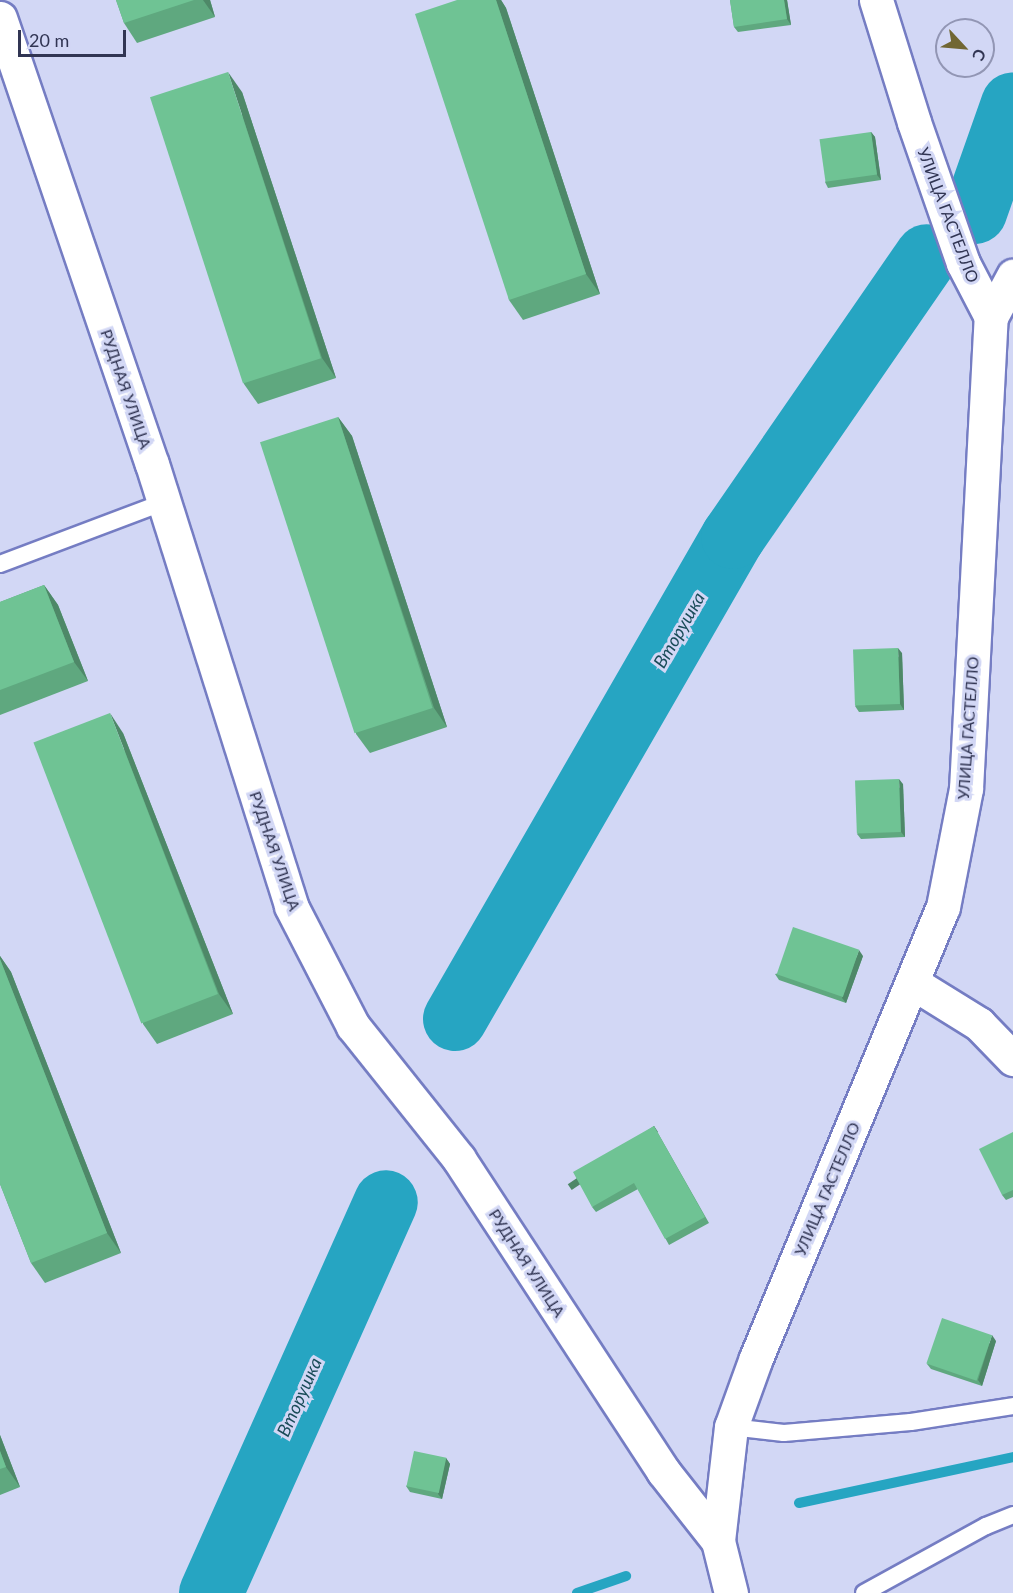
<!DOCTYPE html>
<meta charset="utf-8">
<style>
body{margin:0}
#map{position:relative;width:1013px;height:1593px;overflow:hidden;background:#d2d7f5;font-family:Lato,sans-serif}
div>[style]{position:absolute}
.stream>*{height:10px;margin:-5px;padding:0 5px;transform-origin:5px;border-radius:5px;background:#26a5c2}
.river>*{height:64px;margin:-32px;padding:0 32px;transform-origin:32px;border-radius:32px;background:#26a5c2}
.roads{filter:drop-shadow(2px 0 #757dc3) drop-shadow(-2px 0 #757dc3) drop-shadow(0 2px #757dc3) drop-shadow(0 -2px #757dc3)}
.lane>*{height:16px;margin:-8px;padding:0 8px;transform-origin:8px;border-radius:8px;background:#fff}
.street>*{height:33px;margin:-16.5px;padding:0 16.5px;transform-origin:16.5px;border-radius:16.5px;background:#fff}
.wall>*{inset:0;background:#5fa87f}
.shaded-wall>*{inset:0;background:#4e8868;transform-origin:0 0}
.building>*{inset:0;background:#6fc394;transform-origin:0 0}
span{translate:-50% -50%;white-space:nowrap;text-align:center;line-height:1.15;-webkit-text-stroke:6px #d2d7f5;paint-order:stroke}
.street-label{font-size:16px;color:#313553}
.water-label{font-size:18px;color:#194b58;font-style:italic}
.north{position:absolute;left:935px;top:18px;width:60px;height:60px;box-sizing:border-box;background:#d2d7f5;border:2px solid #9296b4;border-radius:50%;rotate:116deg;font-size:16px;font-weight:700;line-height:24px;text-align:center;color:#313553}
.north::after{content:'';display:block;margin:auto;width:21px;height:27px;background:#716633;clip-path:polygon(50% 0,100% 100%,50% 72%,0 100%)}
.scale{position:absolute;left:18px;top:30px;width:108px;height:27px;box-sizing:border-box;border:3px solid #313553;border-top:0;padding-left:8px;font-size:18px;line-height:21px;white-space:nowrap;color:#313553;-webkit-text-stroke:4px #d2d7f5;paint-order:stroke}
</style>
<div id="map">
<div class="stream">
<i style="left:799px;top:1503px;width:219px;rotate:-12.1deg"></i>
<i style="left:577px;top:1593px;width:52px;rotate:-19.1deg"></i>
</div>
<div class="river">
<i style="left:975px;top:212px;width:114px;rotate:-70.6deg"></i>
<i style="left:455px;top:1019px;width:556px;rotate:-60.03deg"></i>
<i style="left:733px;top:537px;width:341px;rotate:-55.4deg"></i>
<i style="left:211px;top:1593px;width:428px;rotate:-65.9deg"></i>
</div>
<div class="roads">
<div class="lane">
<i style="left:0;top:564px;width:175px;rotate:-20.7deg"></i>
<i style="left:731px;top:1427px;width:53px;rotate:6.5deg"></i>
<i style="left:784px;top:1433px;width:127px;rotate:-5deg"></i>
<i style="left:911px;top:1422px;width:103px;rotate:-8.9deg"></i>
<i style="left:864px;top:1593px;width:139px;rotate:-28.8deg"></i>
<i style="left:986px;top:1526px;width:29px;rotate:-22deg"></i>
</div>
<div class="street">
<i style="left:0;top:18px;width:471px;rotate:71.2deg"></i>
<i style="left:152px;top:464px;width:463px;rotate:72.5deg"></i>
<i style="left:291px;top:906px;width:135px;rotate:62.7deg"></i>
<i style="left:353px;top:1026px;width:170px;rotate:51.4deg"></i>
<i style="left:459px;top:1159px;width:373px;rotate:56.8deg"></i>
<i style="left:663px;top:1471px;width:89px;rotate:51.8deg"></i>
<i style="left:718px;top:1541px;width:54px;rotate:76deg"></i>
<i style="left:991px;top:317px;width:47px;rotate:-61.8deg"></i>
<i style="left:913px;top:983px;width:78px;rotate:31.8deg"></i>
<i style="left:979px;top:1024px;width:49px;rotate:45.8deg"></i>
<i style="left:718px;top:1541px;width:115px;rotate:-83.5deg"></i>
<i style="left:731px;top:1427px;width:73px;rotate:-70.1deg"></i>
<i style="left:756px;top:1358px;width:488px;rotate:-67.5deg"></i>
<i style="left:943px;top:907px;width:120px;rotate:-79deg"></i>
<i style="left:966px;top:789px;width:473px;rotate:-87deg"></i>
<i style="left:991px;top:317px;width:61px;rotate:-117.4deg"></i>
<i style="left:963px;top:263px;width:149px;rotate:-109.2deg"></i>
<i style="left:914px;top:122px;width:128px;rotate:-107.3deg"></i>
</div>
</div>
<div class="wall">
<i style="clip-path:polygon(116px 0,210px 0,215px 17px,137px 43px,124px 23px)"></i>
<i style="clip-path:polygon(457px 0,501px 0,506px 8px,600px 294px,523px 320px,509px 300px)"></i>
<i style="clip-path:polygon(730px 0,787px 0,791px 25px,738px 32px,734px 27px)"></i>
<i style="clip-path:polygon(242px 92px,336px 378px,258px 404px,244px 384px)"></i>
<i style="clip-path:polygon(871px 132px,875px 137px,881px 180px,828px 188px,825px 182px)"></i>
<i style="clip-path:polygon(338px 417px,352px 436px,447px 727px,370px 753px,356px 734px)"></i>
<i style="clip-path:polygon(44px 585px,58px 605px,88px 681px,0 715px,0 602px)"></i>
<i style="clip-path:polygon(902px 653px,904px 710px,859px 712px,855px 706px)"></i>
<i style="clip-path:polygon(123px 733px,233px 1014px,157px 1044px,143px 1024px)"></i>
<i style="clip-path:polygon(903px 784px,905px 837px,861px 839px,857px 834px)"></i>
<i style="clip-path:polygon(0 956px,11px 972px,121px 1253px,45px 1283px,31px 1263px,0 1184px)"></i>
<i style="clip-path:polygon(863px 956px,846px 1003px,779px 980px,775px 974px)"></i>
<i style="clip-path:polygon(654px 1126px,709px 1223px,669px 1245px,638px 1189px,596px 1212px,592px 1207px)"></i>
<i style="clip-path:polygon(1013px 1132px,1013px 1197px,1006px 1200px,1002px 1195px)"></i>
<i style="clip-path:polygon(996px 1341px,982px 1386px,931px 1369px,927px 1364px)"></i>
<i style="clip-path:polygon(0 1435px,20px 1487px,0 1495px)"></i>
<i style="clip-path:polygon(446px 1458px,450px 1464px,442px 1499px,410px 1492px,406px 1486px)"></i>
</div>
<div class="shaded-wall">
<i style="clip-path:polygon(203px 0,210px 0,215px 17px)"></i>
<i style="clip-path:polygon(496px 0,501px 0,506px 8px,600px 294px,586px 274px)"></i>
<i style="clip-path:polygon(784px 0,787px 0,791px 25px,787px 19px)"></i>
<i style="clip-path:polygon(228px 72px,242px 92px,336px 378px,322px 358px)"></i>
<i style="clip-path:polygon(871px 132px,875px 137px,881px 180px,877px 175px)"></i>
<i style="clip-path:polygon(338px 417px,352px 436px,447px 727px,434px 708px)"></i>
<i style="clip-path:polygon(44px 585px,58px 605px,88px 681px,74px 662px)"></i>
<i style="clip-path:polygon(898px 648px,902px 653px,904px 710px,900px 704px)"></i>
<i style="clip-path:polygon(110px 713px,123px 733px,233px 1014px,219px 994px)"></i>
<i style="clip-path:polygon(899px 779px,903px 784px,905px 837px,901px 832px)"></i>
<i style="clip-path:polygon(859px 950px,863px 956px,846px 1003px,842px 998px)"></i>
<i style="clip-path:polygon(0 956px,11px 972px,121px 1253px,107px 1233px,0 959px)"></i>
<i style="left:654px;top:1126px;width:7px;height:104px;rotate:56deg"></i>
<i style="clip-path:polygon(992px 1335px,996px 1341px,982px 1386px,978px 1380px)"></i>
<i style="clip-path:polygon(0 1435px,20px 1487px,6px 1467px,0 1451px)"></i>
<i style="clip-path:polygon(446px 1458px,450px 1464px,442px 1499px,438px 1494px)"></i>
</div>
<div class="building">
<i style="clip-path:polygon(116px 0,194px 0,124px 23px)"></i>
<i style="clip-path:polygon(457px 0,496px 0,586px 274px,509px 300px,415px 14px)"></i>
<i style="clip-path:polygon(730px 0,784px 0,787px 19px,734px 27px)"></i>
<i style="left:228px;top:72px;width:301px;height:82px;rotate:72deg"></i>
<i style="left:871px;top:132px;width:43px;height:52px;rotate:82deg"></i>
<i style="left:338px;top:417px;width:306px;height:82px;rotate:72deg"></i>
<i style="clip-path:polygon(44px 585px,74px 662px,0 690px,0 602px)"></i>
<i style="left:898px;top:648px;width:56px;height:45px;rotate:88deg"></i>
<i style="left:110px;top:713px;width:301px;height:82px;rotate:69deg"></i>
<i style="left:899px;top:779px;width:53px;height:44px;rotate:88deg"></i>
<i style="left:793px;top:927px;width:70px;height:50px;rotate:19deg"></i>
<i style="clip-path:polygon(0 959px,107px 1233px,31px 1263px,0 1184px)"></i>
<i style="clip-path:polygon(654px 1126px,705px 1217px,665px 1239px,634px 1183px,592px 1207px,573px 1172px)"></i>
<i style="clip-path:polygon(1013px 1132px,1013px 1190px,1002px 1195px,979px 1149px)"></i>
<i style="left:942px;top:1318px;width:53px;height:48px;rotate:19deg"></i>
<i style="clip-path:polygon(0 1451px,6px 1467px,0 1469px)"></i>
<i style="left:414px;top:1451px;width:33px;height:36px;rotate:12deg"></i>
</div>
<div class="street-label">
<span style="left:948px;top:215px;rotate:69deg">УЛИЦА ГАСТЕЛЛО</span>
<span style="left:126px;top:389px;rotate:71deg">РУДНАЯ УЛИЦА</span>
<span style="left:968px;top:728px;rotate:-86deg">УЛИЦА ГАСТЕЛЛО</span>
<span style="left:275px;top:851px;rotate:71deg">РУДНАЯ УЛИЦА</span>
<span style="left:827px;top:1189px;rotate:-67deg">УЛИЦА ГАСТЕЛЛО</span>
<span style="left:527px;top:1263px;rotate:57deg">РУДНАЯ УЛИЦА</span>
</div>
<div class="water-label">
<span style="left:679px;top:630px;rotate:-60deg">Вторушка</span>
<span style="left:299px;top:1397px;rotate:-66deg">Вторушка</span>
</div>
<div class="north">С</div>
<div class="scale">20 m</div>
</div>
